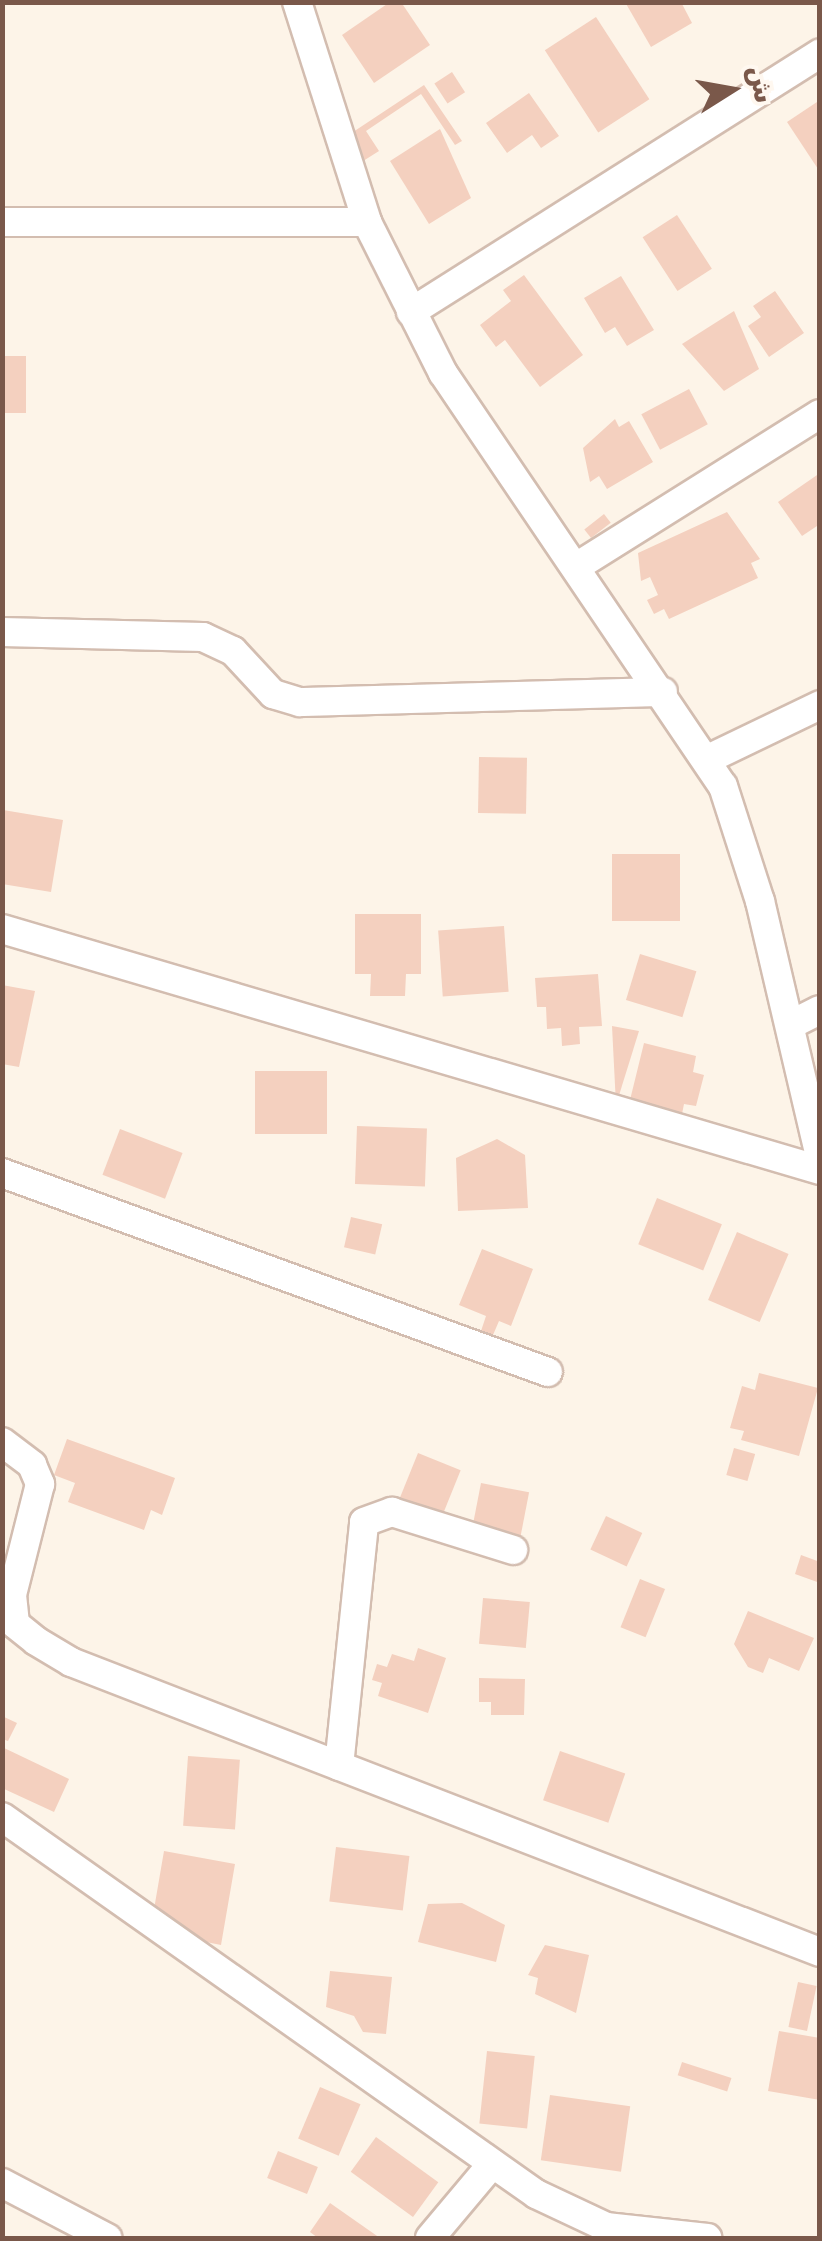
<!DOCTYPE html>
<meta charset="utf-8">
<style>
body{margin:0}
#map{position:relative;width:822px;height:2241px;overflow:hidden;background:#fdf4e8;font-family:"DejaVu Sans","Noto Sans Arabic",sans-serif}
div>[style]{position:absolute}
.building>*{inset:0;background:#f4d0bf;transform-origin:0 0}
.roads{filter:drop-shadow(2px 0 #d3bdb0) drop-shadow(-2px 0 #d3bdb0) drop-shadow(0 2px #d3bdb0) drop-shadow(0 -2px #d3bdb0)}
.minor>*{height:28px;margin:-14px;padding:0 14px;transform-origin:14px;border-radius:14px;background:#fff}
span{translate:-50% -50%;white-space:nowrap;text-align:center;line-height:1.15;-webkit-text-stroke:8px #fff8f0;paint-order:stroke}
.frame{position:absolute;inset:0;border:5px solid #7a584a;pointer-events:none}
.north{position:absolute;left:682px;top:40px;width:100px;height:100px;-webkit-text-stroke:8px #fff8f0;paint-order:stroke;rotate:79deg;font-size:28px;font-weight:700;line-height:40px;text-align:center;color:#7a584a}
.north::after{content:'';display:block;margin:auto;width:35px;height:45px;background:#7a584a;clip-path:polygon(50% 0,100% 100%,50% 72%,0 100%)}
</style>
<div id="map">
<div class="building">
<i style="clip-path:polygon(390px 2px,401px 2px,430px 45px,374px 83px,342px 35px)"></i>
<i style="clip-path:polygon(625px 2px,681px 2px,692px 23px,651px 47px)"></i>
<i style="left:596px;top:17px;width:98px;height:61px;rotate:57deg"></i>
<i style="left:452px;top:72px;width:24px;height:21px;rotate:57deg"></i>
<i style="clip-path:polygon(424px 85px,462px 141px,455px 145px,421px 94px,366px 131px,379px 151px,360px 163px,344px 138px)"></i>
<i style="clip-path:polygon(529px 93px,559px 136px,541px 148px,532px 135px,507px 153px,486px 123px)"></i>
<i style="clip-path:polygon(817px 102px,820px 107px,820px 172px,787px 122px)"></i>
<i style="clip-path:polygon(440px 129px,471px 198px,429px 224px,390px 161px)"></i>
<i style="left:677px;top:215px;width:64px;height:41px;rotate:57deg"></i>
<i style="clip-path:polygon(524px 275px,583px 355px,540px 387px,505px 340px,496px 347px,480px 325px,511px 301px,503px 290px)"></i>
<i style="clip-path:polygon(621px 276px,654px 330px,627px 346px,615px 327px,605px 333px,584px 298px)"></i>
<i style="clip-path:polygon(775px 291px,804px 333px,769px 357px,748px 326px,761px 317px,753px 306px)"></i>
<i style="clip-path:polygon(734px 311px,759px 369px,724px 391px,682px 344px)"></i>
<i style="left:2px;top:356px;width:24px;height:57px"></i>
<i style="left:689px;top:389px;width:40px;height:54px;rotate:62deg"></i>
<i style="clip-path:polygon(615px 419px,619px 427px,629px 421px,653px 462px,607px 489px,599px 476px,590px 482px,583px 448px)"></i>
<i style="clip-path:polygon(820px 473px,820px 524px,802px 536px,778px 502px)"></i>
<i style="clip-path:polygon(727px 512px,760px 559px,751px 563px,758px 578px,669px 619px,664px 609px,654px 614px,647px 600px,658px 595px,650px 577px,641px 581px,638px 553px)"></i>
<i style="left:604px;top:514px;width:11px;height:25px;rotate:52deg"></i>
<i style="left:479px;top:757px;width:48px;height:56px;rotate:1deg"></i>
<i style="clip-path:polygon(3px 810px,63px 820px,51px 892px,2px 884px)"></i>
<i style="left:612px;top:854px;width:68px;height:67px"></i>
<i style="clip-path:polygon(355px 914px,421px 914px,421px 974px,406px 974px,405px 996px,370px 996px,371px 974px,355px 974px)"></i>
<i style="left:504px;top:926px;width:66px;height:66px;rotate:86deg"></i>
<i style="left:640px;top:954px;width:59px;height:48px;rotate:17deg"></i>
<i style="clip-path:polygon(598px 974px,602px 1026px,579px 1027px,580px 1044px,562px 1046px,561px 1028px,547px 1029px,546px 1007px,537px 1007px,535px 978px)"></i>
<i style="clip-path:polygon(2px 985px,35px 991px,19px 1067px,2px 1064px)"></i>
<i style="clip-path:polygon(612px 1026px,639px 1031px,616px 1105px)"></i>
<i style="clip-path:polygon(644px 1043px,696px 1056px,693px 1072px,704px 1075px,696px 1106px,684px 1104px,682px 1114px,630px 1100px)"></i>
<i style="left:255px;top:1071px;width:72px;height:63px"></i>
<i style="left:357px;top:1126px;width:70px;height:58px;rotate:2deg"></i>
<i style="left:120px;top:1129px;width:67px;height:49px;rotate:21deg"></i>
<i style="clip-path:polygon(497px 1139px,525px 1155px,528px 1208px,458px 1211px,456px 1158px)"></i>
<i style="left:657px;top:1198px;width:70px;height:50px;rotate:22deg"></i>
<i style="left:351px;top:1217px;width:32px;height:31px;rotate:13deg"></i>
<i style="left:737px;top:1232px;width:56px;height:74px;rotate:23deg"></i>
<i style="clip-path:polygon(482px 1249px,533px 1269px,511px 1326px,499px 1321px,493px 1335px,481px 1331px,486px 1316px,459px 1305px)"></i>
<i style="clip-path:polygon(759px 1373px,818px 1388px,799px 1456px,741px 1440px,744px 1431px,730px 1428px,742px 1386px,755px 1390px)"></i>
<i style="clip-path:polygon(67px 1439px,175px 1478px,162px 1515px,151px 1510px,144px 1530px,68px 1502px,75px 1483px,54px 1475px)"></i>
<i style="left:734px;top:1448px;width:22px;height:28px;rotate:16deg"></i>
<i style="left:418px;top:1453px;width:46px;height:51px;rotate:22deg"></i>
<i style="left:481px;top:1483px;width:49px;height:48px;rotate:11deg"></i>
<i style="left:606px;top:1516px;width:40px;height:37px;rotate:25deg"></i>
<i style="clip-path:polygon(801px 1555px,820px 1562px,820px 1583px,795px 1574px)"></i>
<i style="left:640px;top:1579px;width:27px;height:52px;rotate:22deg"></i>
<i style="left:483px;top:1598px;width:47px;height:46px;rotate:5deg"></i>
<i style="clip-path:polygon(748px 1611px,814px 1638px,799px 1671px,769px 1658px,763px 1673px,748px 1667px,734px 1644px)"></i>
<i style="clip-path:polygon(418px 1648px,446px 1658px,428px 1713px,378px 1696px,382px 1683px,372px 1680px,377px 1664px,387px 1667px,392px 1654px,414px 1661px)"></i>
<i style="clip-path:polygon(479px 1678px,525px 1679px,524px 1715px,491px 1715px,491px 1702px,479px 1702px)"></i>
<i style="clip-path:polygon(2px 1716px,17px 1723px,8px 1741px,2px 1739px)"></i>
<i style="clip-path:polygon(2px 1747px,69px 1779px,54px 1812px,2px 1788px)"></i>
<i style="left:560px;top:1751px;width:69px;height:52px;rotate:19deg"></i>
<i style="left:188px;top:1756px;width:52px;height:70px;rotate:4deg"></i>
<i style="left:336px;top:1847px;width:74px;height:55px;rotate:7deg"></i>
<i style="clip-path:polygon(164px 1851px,235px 1864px,221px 1945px,181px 1937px,169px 1917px,153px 1915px)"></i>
<i style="clip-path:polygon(428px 1904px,462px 1903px,505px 1925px,496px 1962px,418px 1942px)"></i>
<i style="clip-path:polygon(545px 1945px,589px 1955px,576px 2013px,535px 1994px,538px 1978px,528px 1975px)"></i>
<i style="clip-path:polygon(330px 1971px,392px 1977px,386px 2034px,363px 2032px,354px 2016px,326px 2007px)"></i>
<i style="left:798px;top:1982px;width:19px;height:46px;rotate:12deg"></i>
<i style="clip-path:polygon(779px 2031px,820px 2038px,820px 2100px,768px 2091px)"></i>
<i style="left:487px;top:2051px;width:48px;height:73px;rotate:6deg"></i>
<i style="left:682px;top:2062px;width:52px;height:14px;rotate:18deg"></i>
<i style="left:320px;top:2087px;width:44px;height:56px;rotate:23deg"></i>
<i style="left:550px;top:2095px;width:81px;height:66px;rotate:8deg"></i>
<i style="left:376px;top:2137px;width:77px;height:43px;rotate:36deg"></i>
<i style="left:278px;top:2151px;width:43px;height:29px;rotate:22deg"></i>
<i style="clip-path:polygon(330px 2203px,380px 2238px,318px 2238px,310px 2232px)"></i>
</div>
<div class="roads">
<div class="minor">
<i style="left:297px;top:2px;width:231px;rotate:72.3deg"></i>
<i style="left:367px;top:222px;width:169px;rotate:63.3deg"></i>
<i style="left:443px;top:373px;width:499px;rotate:55.9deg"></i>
<i style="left:723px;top:786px;width:121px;rotate:72.2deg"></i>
<i style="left:760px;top:901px;width:262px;rotate:76.8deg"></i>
<i style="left:2px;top:222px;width:365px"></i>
<i style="left:411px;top:312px;width:484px;rotate:-32.3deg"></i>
<i style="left:576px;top:567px;width:288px;rotate:-32.1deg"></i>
<i style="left:2px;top:632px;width:201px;rotate:1.4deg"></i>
<i style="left:203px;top:637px;width:33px;rotate:25deg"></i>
<i style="left:233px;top:651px;width:59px;rotate:47.1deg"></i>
<i style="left:273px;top:694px;width:28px;rotate:17deg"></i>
<i style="left:300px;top:702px;width:363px;rotate:-1.6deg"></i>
<i style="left:710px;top:758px;width:122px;rotate:-25.7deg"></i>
<i style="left:2px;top:929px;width:853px;rotate:16.42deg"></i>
<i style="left:792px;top:1024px;width:31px;rotate:-27deg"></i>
<i style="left:2px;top:1173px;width:581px;rotate:20.03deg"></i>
<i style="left:2px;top:1442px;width:38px;rotate:37deg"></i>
<i style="left:32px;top:1465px;width:21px;rotate:67deg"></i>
<i style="left:40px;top:1484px;width:114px;rotate:104.2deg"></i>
<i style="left:12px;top:1595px;width:29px;rotate:84deg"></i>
<i style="left:15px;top:1624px;width:27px;rotate:39deg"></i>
<i style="left:36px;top:1641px;width:41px;rotate:31deg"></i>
<i style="left:71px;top:1662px;width:803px;rotate:21.17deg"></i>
<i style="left:339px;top:1766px;width:245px;rotate:-84.1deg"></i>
<i style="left:364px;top:1522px;width:30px;rotate:-20deg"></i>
<i style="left:392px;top:1512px;width:127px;rotate:17.4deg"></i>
<i style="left:2px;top:1817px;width:654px;rotate:35.22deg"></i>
<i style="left:536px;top:2194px;width:77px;rotate:25.2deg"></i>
<i style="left:606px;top:2227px;width:102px;rotate:6.2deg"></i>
<i style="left:2px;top:2183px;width:119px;rotate:27.6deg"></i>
<i style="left:430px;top:2238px;width:97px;rotate:-50deg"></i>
</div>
</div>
<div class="frame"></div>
<div class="north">ش</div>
</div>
